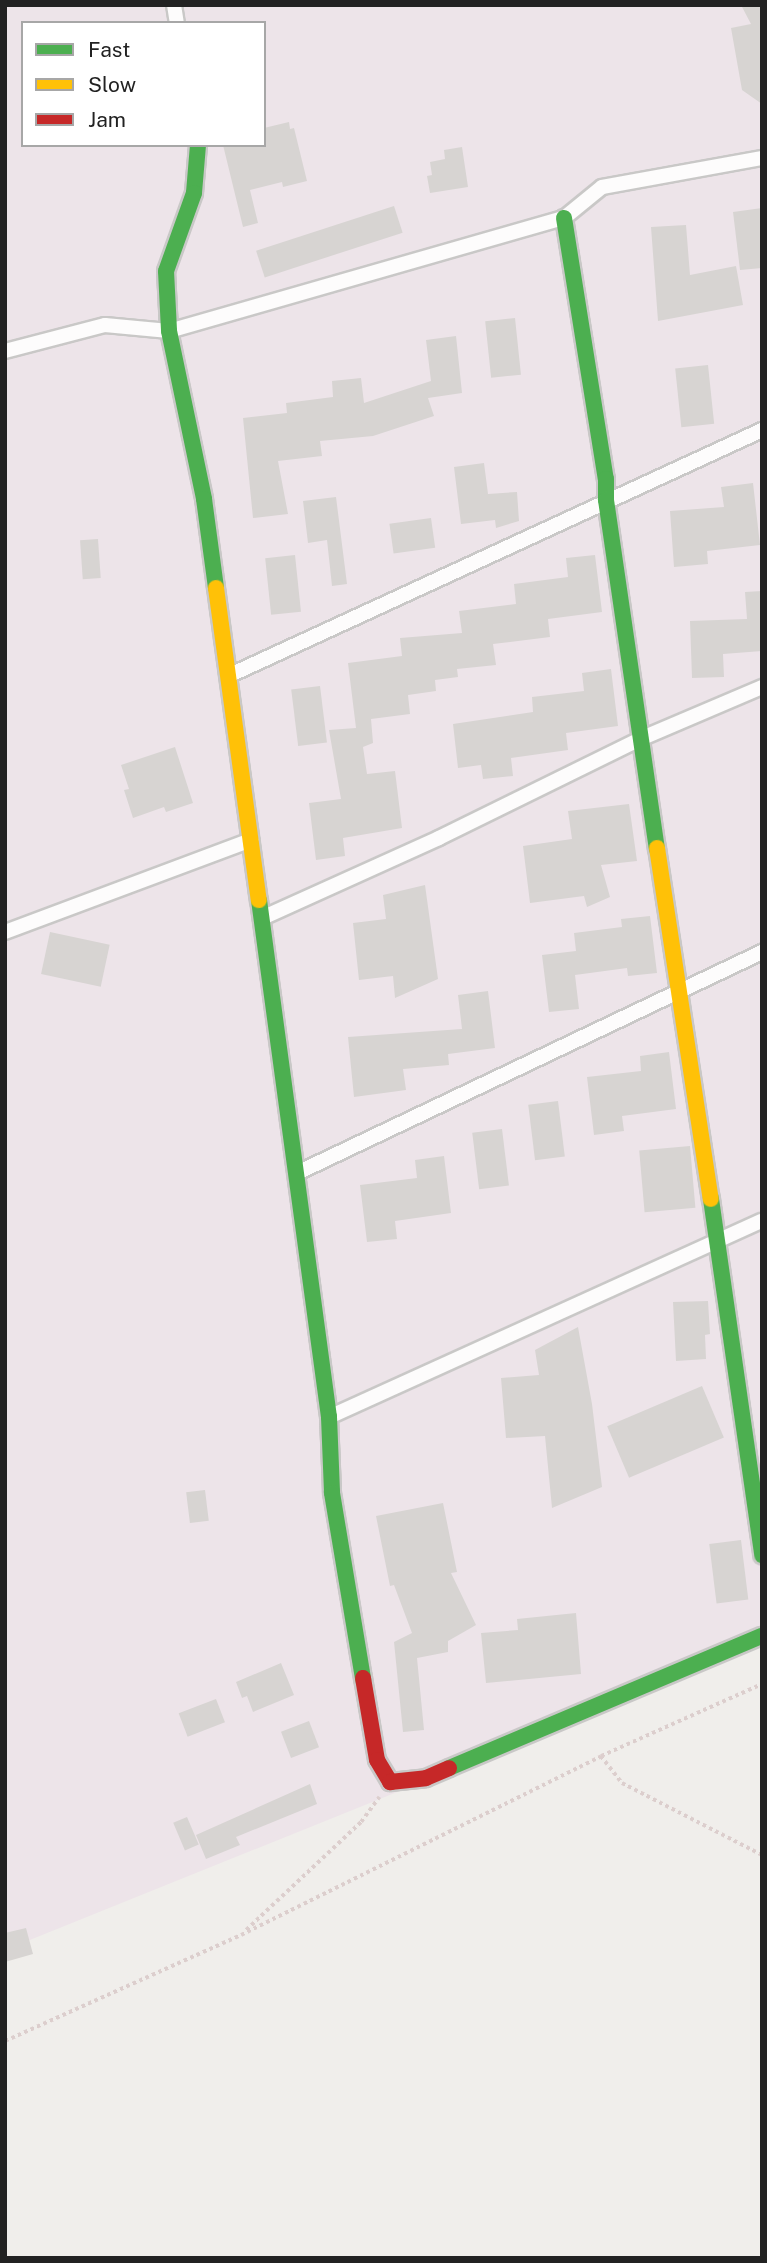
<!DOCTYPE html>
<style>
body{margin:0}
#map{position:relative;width:767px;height:2263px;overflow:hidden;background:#f0eeeb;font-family:"Public Sans",sans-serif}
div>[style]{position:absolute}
.industrial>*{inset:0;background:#ede4e9}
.building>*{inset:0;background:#d7d4d2;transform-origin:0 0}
.path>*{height:3.5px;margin-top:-1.75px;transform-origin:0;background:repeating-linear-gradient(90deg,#dccecd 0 3.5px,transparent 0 7px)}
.roads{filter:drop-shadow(2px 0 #c9c8c7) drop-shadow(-2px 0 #c9c8c7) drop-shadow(0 2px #c9c8c7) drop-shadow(0 -2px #c9c8c7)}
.street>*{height:14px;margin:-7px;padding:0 7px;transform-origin:7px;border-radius:7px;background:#fdfcfc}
.fast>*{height:16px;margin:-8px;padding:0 8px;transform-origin:8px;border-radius:8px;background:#4caf50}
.slow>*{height:16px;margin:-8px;padding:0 8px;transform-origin:8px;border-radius:8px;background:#ffc107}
.jam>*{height:16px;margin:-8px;padding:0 8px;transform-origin:8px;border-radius:8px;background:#c62828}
span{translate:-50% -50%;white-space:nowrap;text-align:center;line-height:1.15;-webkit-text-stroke:6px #fff;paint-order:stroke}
.frame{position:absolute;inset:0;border:7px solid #222;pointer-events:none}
.legend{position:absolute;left:21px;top:21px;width:245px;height:126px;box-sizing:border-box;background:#fff;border:2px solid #a7a7a7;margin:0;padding:9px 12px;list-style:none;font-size:21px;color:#222}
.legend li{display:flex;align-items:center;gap:14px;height:35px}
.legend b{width:35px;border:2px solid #a7a7a7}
</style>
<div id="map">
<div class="industrial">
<i style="clip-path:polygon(evenodd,5px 5px,762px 5px,762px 1645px,5px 1950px,5px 5px,23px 23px,264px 23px,264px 145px,23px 145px,23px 23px)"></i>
</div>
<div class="building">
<i style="clip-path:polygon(741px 5px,762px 5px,762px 104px,742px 90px,731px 28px,751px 24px)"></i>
<i style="clip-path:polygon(289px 122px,290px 129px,294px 128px,307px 181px,283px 187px,282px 182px,250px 190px,258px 223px,243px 227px,223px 145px,264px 145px,264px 128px)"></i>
<i style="clip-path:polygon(462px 147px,468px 187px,430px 193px,427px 176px,432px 175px,430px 162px,445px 159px,444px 150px)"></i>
<i style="left:394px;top:206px;width:28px;height:145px;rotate:72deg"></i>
<i style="clip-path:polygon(762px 208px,762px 268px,740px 270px,733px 212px)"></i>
<i style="clip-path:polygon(686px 225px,690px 275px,736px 266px,743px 305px,658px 321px,651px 227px)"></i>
<i style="left:515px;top:318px;width:57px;height:30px;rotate:84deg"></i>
<i style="clip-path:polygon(456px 336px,462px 393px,428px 398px,434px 416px,373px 436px,320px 441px,322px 456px,278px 461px,288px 514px,253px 518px,243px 418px,287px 413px,286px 403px,333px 397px,332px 381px,361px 378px,364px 403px,431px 381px,426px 340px)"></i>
<i style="left:708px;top:365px;width:59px;height:33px;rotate:84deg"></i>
<i style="clip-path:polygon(484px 463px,488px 494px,517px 492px,519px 521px,496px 528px,495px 520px,461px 524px,454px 467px)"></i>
<i style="clip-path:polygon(753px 483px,760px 545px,707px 551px,708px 564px,674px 567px,670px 511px,724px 507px,721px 487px)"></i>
<i style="clip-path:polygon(336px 497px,347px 584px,332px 586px,327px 540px,308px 543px,303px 501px)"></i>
<i style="left:431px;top:518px;width:30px;height:42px;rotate:82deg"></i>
<i style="left:98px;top:539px;width:39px;height:18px;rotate:86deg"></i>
<i style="left:295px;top:555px;width:57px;height:30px;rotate:84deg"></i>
<i style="clip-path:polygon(595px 555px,602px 612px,548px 619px,550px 637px,493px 644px,496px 665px,457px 669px,458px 677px,435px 680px,436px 691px,408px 695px,410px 714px,371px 719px,373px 743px,363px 747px,367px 774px,395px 771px,402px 828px,343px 838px,345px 856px,316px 860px,309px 803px,341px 799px,329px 730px,356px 728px,348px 663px,402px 656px,400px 638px,462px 633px,459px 611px,516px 604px,514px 584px,568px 577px,566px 558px)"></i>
<i style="clip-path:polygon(762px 591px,762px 651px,723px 654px,724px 677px,692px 678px,690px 621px,747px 619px,745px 592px)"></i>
<i style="clip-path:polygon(611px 669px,618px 726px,566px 733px,568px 750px,511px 758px,513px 776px,483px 779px,481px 765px,458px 768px,453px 724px,533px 712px,532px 697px,584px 691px,582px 673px)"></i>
<i style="left:320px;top:686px;width:57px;height:29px;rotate:83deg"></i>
<i style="clip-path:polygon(175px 747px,193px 803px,166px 812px,164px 807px,133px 818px,124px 790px,129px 789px,121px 765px)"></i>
<i style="clip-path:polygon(629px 804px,637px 861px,601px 865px,610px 897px,587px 907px,584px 896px,530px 903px,523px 846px,572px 839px,568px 811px)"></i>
<i style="clip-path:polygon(425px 885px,438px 979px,395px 998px,393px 976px,359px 980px,353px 923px,386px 919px,383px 895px)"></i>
<i style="clip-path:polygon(650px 916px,657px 973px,628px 976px,627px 968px,575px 975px,579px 1009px,549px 1012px,542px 955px,576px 951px,574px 933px,622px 927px,621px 919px)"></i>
<i style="left:50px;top:932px;width:61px;height:43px;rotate:12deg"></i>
<i style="clip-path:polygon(488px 991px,495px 1048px,448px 1054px,449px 1065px,403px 1069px,406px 1090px,354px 1097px,348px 1037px,462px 1029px,458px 995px)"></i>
<i style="clip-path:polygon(669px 1052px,676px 1109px,622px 1116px,624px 1131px,594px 1135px,587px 1077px,641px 1071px,640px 1056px)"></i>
<i style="left:558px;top:1101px;width:56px;height:30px;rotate:83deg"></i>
<i style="left:502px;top:1129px;width:57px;height:30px;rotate:83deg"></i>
<i style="left:690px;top:1146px;width:62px;height:51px;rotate:85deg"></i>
<i style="clip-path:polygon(444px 1156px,451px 1213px,395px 1221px,397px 1239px,367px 1242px,360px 1185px,417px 1178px,415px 1160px)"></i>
<i style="clip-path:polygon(708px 1301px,710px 1334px,705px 1335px,706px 1359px,676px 1361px,673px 1302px)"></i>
<i style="clip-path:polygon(578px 1327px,592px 1404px,602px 1487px,552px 1508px,545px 1436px,506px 1438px,501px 1378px,539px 1375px,535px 1350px)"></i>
<i style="left:702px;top:1386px;width:56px;height:103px;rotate:67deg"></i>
<i style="left:205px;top:1490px;width:31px;height:19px;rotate:83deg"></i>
<i style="clip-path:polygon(443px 1503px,457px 1572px,451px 1573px,476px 1625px,448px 1641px,448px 1652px,417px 1658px,424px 1730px,403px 1732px,394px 1642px,412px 1633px,394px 1585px,390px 1586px,376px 1516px)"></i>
<i style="left:741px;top:1540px;width:60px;height:32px;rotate:83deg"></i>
<i style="clip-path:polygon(576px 1613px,581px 1674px,486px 1683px,481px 1633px,518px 1630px,517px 1619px)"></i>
<i style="clip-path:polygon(281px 1663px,294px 1695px,253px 1712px,247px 1696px,242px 1698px,236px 1682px)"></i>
<i style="left:216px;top:1699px;width:25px;height:40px;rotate:69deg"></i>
<i style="left:309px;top:1721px;width:28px;height:30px;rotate:69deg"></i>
<i style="clip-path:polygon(310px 1784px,317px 1804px,236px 1837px,240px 1845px,206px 1859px,196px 1835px)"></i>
<i style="left:187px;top:1817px;width:30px;height:15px;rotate:67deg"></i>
<i style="clip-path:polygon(26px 1928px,33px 1954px,5px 1962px,5px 1933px)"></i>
</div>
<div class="path">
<i style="left:601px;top:1756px;width:34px;rotate:52deg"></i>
<i style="left:622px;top:1783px;width:157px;rotate:27.2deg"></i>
<i style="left:246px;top:1930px;width:158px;rotate:-43.2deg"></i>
<i style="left:361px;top:1822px;width:31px;rotate:-54deg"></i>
<i style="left:5px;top:2041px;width:259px;rotate:-24.2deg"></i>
<i style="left:241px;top:1935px;width:402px;rotate:-26.4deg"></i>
<i style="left:601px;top:1756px;width:176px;rotate:-24.1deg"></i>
</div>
<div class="roads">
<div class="street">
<i style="left:174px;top:5px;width:18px;rotate:81deg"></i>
<i style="left:5px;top:351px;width:103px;rotate:-14.6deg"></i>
<i style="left:105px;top:325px;width:64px;rotate:5.4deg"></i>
<i style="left:169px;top:331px;width:411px;rotate:-16deg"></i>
<i style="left:564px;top:218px;width:49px;rotate:-39.2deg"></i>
<i style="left:602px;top:187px;width:163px;rotate:-10.3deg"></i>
<i style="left:228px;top:676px;width:588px;rotate:-24.73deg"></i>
<i style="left:262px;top:918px;width:194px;rotate:-24.3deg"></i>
<i style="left:439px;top:838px;width:224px;rotate:-26.2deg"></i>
<i style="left:640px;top:739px;width:133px;rotate:-23.1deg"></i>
<i style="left:5px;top:932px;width:263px;rotate:-20.5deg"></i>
<i style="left:297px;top:1173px;width:515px;rotate:-25.42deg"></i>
<i style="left:329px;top:1417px;width:475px;rotate:-24.4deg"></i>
</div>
<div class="fast">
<i style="left:198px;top:145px;width:48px;rotate:94.8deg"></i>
<i style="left:194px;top:193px;width:83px;rotate:109.7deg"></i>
<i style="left:166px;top:271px;width:60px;rotate:87.1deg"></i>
<i style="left:169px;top:331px;width:172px;rotate:78.2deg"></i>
<i style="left:204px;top:499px;width:90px;rotate:82.3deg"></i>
<i style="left:564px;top:218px;width:264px;rotate:80.9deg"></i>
<i style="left:606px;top:479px;width:21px;rotate:90deg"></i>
<i style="left:606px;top:500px;width:352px;rotate:81.7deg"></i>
<i style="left:259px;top:900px;width:522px;rotate:82.29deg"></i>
<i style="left:329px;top:1417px;width:76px;rotate:87.7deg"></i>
<i style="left:332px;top:1493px;width:188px;rotate:80.5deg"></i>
<i style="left:711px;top:1199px;width:360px;rotate:81.8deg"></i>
<i style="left:449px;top:1768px;width:340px;rotate:-22.9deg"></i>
</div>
<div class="slow">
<i style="left:216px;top:588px;width:315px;rotate:82.2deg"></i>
<i style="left:657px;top:848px;width:355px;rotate:81.3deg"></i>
</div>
<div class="jam">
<i style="left:363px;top:1678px;width:83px;rotate:80.3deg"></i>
<i style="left:377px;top:1760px;width:26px;rotate:59deg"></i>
<i style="left:390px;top:1782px;width:36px;rotate:-6deg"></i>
<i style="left:426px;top:1778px;width:25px;rotate:-23deg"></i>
</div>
</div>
<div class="frame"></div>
<ul class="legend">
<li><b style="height:9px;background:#4caf50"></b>Fast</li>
<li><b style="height:9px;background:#ffc107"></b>Slow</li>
<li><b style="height:9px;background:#c62828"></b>Jam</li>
</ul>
</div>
